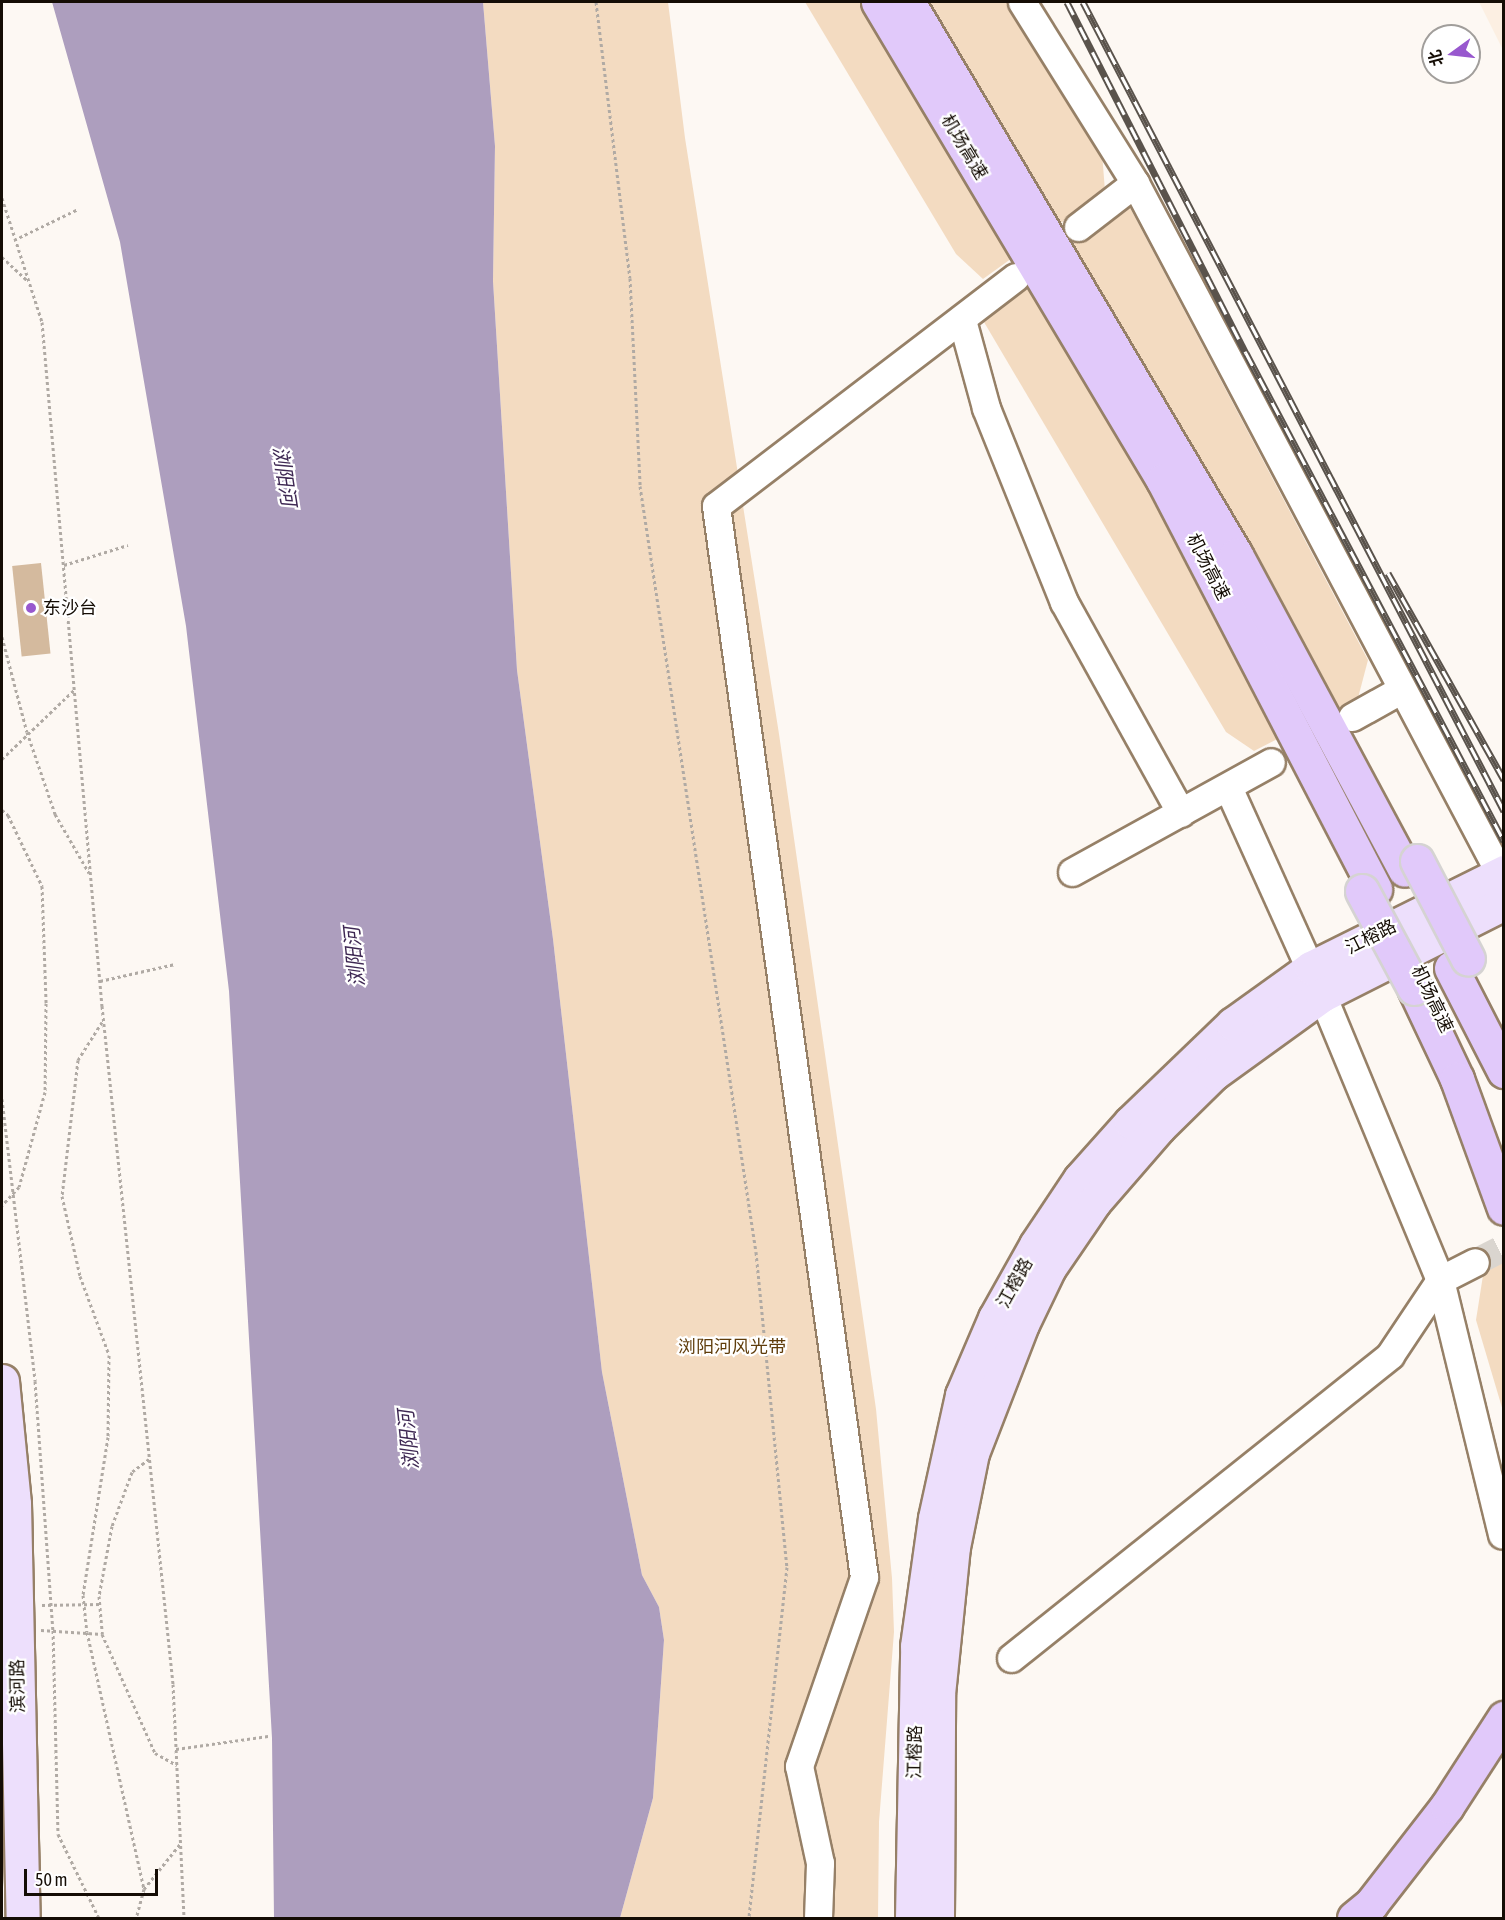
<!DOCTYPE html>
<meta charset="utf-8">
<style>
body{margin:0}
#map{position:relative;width:1505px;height:1920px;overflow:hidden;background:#fdf8f3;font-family:"Asap Condensed","Noto Sans SC",sans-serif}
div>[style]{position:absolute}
.built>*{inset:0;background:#fcefe2}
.green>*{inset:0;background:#f3dbc1}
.water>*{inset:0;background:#ad9ebe}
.building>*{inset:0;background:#d4ba9e;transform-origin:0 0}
.minor-tunnel>*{height:27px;margin-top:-13.5px;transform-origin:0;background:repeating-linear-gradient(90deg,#dad5cf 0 27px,transparent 0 41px)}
.path>*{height:3px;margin-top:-1.5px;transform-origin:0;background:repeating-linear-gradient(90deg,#b0aaa4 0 3px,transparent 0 6px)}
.roads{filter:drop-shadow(2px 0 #968067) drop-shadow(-2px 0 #968067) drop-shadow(0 2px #968067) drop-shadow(0 -2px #968067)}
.minor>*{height:27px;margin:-13.5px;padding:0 13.5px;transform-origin:13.5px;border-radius:13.5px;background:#fff}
.major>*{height:33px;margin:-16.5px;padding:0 16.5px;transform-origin:16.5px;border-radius:16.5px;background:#eddffc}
.highway>*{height:33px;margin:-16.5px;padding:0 16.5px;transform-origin:16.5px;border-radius:16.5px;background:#e1c9fa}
.rail>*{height:7px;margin-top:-3.5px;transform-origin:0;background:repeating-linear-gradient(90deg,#fff 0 14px,#5a534c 0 28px);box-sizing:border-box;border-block:2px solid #5a534c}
.bridges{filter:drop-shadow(2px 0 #d5d3d2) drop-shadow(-2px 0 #d5d3d2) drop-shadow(0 2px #d5d3d2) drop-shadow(0 -2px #d5d3d2)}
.highway-bridge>*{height:33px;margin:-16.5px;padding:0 16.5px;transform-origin:16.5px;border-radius:16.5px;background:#e1c9fa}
.dots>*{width:16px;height:16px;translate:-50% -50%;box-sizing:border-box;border:3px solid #fff;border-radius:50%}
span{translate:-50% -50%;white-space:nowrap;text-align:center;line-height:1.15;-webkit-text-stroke:4.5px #fff;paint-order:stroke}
.street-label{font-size:18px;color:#150d05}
.poi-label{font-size:18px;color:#150d05}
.left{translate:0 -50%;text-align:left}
.park-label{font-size:18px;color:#5f3c0a}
.water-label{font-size:20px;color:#3e2853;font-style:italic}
.frame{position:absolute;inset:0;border:3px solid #150d05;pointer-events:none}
.north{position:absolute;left:1421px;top:24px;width:60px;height:60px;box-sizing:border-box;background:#fff;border:2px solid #a19e9b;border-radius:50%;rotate:255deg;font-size:16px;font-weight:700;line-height:24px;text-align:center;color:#150d05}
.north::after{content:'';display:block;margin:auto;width:21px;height:27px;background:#9858ce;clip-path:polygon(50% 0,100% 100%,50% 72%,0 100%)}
.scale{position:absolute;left:24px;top:1869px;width:134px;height:27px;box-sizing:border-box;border:3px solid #150d05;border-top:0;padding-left:8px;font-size:18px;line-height:21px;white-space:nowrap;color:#150d05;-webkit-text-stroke:4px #fff;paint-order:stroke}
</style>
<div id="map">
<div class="built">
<i style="clip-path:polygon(1479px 2px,1503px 2px,1503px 50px)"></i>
</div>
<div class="green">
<i style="clip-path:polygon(483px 2px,668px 2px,685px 138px,779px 734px,876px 1409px,892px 1578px,894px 1632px,879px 1822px,878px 1918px,620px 1918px,653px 1798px,664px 1640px,659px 1607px,642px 1575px,602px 1372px,553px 939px,517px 670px,493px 281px,495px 146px)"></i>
<i style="clip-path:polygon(805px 2px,1007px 2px,1102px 153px,1105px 191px,983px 279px,956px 254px)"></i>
<i style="clip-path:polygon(1126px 200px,1368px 660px,1358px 698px,1254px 751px,1226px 732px,981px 317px)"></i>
<i style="clip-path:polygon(1503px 1260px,1503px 1411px,1476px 1320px,1484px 1269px)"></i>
</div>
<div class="water">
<i style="clip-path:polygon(52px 2px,483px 2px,495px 146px,493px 281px,517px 670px,553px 939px,602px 1372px,642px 1575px,659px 1607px,664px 1640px,653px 1798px,620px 1918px,274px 1918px,272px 1738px,229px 991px,186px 626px,120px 242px)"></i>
</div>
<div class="building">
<i style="left:41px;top:563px;width:91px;height:29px;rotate:84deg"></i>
</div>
<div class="minor-tunnel">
<i style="left:1475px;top:1262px;width:33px;rotate:-27deg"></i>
</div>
<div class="path">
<i style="left:596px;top:2px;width:278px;rotate:83deg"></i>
<i style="left:630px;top:278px;width:208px;rotate:87.2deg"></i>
<i style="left:640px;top:486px;width:775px;rotate:81.39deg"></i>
<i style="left:756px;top:1252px;width:317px;rotate:84.4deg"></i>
<i style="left:787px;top:1567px;width:353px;rotate:96.2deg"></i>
<i style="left:2px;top:198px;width:130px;rotate:72.1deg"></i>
<i style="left:42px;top:322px;width:687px;rotate:84.99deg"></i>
<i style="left:102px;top:1006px;width:682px;rotate:84.02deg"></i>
<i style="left:173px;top:1684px;width:234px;rotate:87.3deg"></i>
<i style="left:14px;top:240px;width:71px;rotate:-25.8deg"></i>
<i style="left:2px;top:257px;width:34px;rotate:43deg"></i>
<i style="left:64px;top:565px;width:67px;rotate:-17.4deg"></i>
<i style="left:2px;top:637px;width:98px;rotate:75.3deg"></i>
<i style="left:27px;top:732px;width:87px;rotate:71.1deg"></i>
<i style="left:55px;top:814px;width:68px;rotate:60deg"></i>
<i style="left:2px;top:759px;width:100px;rotate:-43.8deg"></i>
<i style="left:2px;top:810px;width:8px;rotate:40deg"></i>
<i style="left:8px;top:815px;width:79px;rotate:64.4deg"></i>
<i style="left:42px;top:886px;width:117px;rotate:88deg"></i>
<i style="left:46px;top:1003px;width:89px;rotate:90.6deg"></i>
<i style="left:45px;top:1092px;width:98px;rotate:105.3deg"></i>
<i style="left:19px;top:1187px;width:25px;rotate:133deg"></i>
<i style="left:100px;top:981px;width:77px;rotate:-12.8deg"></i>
<i style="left:102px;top:1022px;width:45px;rotate:122.3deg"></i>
<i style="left:78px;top:1060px;width:137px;rotate:96.7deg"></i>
<i style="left:62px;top:1196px;width:82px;rotate:77.3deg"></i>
<i style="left:80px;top:1276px;width:84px;rotate:69.8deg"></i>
<i style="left:109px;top:1355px;width:82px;rotate:90.7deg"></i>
<i style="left:108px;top:1437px;width:160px;rotate:99deg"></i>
<i style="left:83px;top:1595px;width:37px;rotate:84deg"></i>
<i style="left:87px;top:1632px;width:263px;rotate:77.5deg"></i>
<i style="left:144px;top:1889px;width:30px;rotate:105deg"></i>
<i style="left:2px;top:1099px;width:284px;rotate:83.3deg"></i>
<i style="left:35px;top:1381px;width:250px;rotate:85.9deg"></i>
<i style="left:53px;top:1630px;width:204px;rotate:88.6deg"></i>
<i style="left:58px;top:1834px;width:93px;rotate:64deg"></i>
<i style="left:149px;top:1459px;width:21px;rotate:143deg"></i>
<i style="left:132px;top:1472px;width:58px;rotate:110.3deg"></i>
<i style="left:112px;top:1526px;width:71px;rotate:100.5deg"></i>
<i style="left:99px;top:1596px;width:38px;rotate:85deg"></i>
<i style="left:102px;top:1634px;width:130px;rotate:66deg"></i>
<i style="left:155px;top:1753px;width:25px;rotate:29deg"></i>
<i style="left:42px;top:1605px;width:58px;rotate:-1deg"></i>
<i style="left:41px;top:1630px;width:61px;rotate:3.8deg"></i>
<i style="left:176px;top:1749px;width:93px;rotate:-8deg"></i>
<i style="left:144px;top:1889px;width:58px;rotate:-51.3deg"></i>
</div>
<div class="roads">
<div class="minor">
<i style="left:1022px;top:2px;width:213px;rotate:58deg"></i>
<i style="left:1135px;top:183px;width:790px;rotate:62.14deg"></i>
<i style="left:1078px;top:227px;width:72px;rotate:-37.7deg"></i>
<i style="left:962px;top:320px;width:91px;rotate:74.7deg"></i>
<i style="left:986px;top:408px;width:209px;rotate:68.1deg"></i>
<i style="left:1064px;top:602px;width:241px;rotate:61deg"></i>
<i style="left:1352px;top:717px;width:57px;rotate:-29.2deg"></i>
<i style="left:1228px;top:787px;width:228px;rotate:65.7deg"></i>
<i style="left:1322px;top:995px;width:308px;rotate:67.5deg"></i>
<i style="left:1440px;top:1280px;width:262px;rotate:76.3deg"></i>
<i style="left:1072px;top:872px;width:227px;rotate:-28.9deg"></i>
<i style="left:1011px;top:1658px;width:485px;rotate:-38.6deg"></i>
<i style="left:1390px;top:1355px;width:90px;rotate:-56.3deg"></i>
<i style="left:1440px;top:1280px;width:39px;rotate:-27deg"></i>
<i style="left:818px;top:1918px;width:55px;rotate:-87.9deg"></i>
<i style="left:820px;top:1863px;width:99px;rotate:-102.2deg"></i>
<i style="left:799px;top:1766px;width:200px;rotate:-71deg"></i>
<i style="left:864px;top:1577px;width:1081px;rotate:-97.87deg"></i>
<i style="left:716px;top:506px;width:377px;rotate:-37.4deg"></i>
</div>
<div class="major">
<i style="left:2px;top:1381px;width:124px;rotate:84.4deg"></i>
<i style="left:14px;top:1504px;width:414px;rotate:88.8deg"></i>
<i style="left:912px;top:1918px;width:272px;rotate:-88.9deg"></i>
<i style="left:917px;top:1646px;width:129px;rotate:-82deg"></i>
<i style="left:935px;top:1518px;width:126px;rotate:-77.6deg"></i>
<i style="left:962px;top:1395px;width:84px;rotate:-66.8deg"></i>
<i style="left:995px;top:1318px;width:84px;rotate:-60.7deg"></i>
<i style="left:1036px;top:1245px;width:79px;rotate:-56.3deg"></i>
<i style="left:1080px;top:1179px;width:76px;rotate:-48.2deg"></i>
<i style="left:1131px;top:1122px;width:141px;rotate:-43.9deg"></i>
<i style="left:1233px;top:1024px;width:96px;rotate:-35.7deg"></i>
<i style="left:1311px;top:968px;width:216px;rotate:-26.4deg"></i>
<i style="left:937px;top:1918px;width:224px;rotate:-89.7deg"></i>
<i style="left:938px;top:1694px;width:148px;rotate:-84.2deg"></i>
<i style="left:953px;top:1547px;width:96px;rotate:-78.6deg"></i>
<i style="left:972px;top:1453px;width:138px;rotate:-68.8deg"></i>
<i style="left:1022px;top:1324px;width:62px;rotate:-64.3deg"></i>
<i style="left:1049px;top:1268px;width:80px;rotate:-55.7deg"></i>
<i style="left:1094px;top:1202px;width:99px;rotate:-49.1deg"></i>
<i style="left:1159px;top:1127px;width:77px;rotate:-44.5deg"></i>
<i style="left:1214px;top:1073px;width:133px;rotate:-35.8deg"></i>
<i style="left:1322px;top:995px;width:204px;rotate:-26.8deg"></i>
</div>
<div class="highway">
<i style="left:878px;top:2px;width:557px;rotate:59.2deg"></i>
<i style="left:1163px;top:480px;width:461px;rotate:62.6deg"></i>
<i style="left:908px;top:2px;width:643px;rotate:59.33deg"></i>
<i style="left:1236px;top:555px;width:357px;rotate:61.8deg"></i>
<i style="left:1451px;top:968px;width:116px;rotate:62.8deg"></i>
<i style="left:1414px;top:988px;width:101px;rotate:64.7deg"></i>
<i style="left:1457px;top:1079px;width:137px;rotate:70deg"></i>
<i style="left:1354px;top:1918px;width:22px;rotate:-39deg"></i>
<i style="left:1371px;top:1904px;width:124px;rotate:-52.2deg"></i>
<i style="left:1447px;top:1806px;width:105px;rotate:-57.1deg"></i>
</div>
</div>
<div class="rail">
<i style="left:1067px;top:2px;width:394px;rotate:63deg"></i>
<i style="left:1246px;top:353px;width:552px;rotate:62.14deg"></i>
<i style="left:1083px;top:2px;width:912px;rotate:62.51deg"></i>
<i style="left:1388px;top:573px;width:237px;rotate:60.7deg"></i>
</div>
<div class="bridges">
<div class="highway-bridge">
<i style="left:1417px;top:861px;width:110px;rotate:62.5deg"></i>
<i style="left:1362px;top:891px;width:110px;rotate:61.8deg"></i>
</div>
</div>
<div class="dots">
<i style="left:31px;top:608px;background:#9858ce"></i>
</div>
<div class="street-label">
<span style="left:964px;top:147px;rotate:59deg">机场高速</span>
<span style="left:1208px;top:567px;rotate:63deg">机场高速</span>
<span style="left:1371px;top:937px;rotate:-27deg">江榕路</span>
<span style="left:1432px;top:999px;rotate:64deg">机场高速</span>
<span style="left:1015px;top:1283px;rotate:-61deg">江榕路</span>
<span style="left:18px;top:1686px;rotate:-91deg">滨河路</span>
<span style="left:915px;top:1752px;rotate:-89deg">江榕路</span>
</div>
<div class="poi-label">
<span class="left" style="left:43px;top:608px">东沙台</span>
</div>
<div class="park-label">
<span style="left:732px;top:1347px">浏阳河风光带</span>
</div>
<div class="water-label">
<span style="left:285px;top:476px;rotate:81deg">浏阳河</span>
<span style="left:354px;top:957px;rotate:-96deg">浏阳河</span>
<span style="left:408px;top:1440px;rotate:-96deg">浏阳河</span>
</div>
<div class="frame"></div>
<div class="north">北</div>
<div class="scale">50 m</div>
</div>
